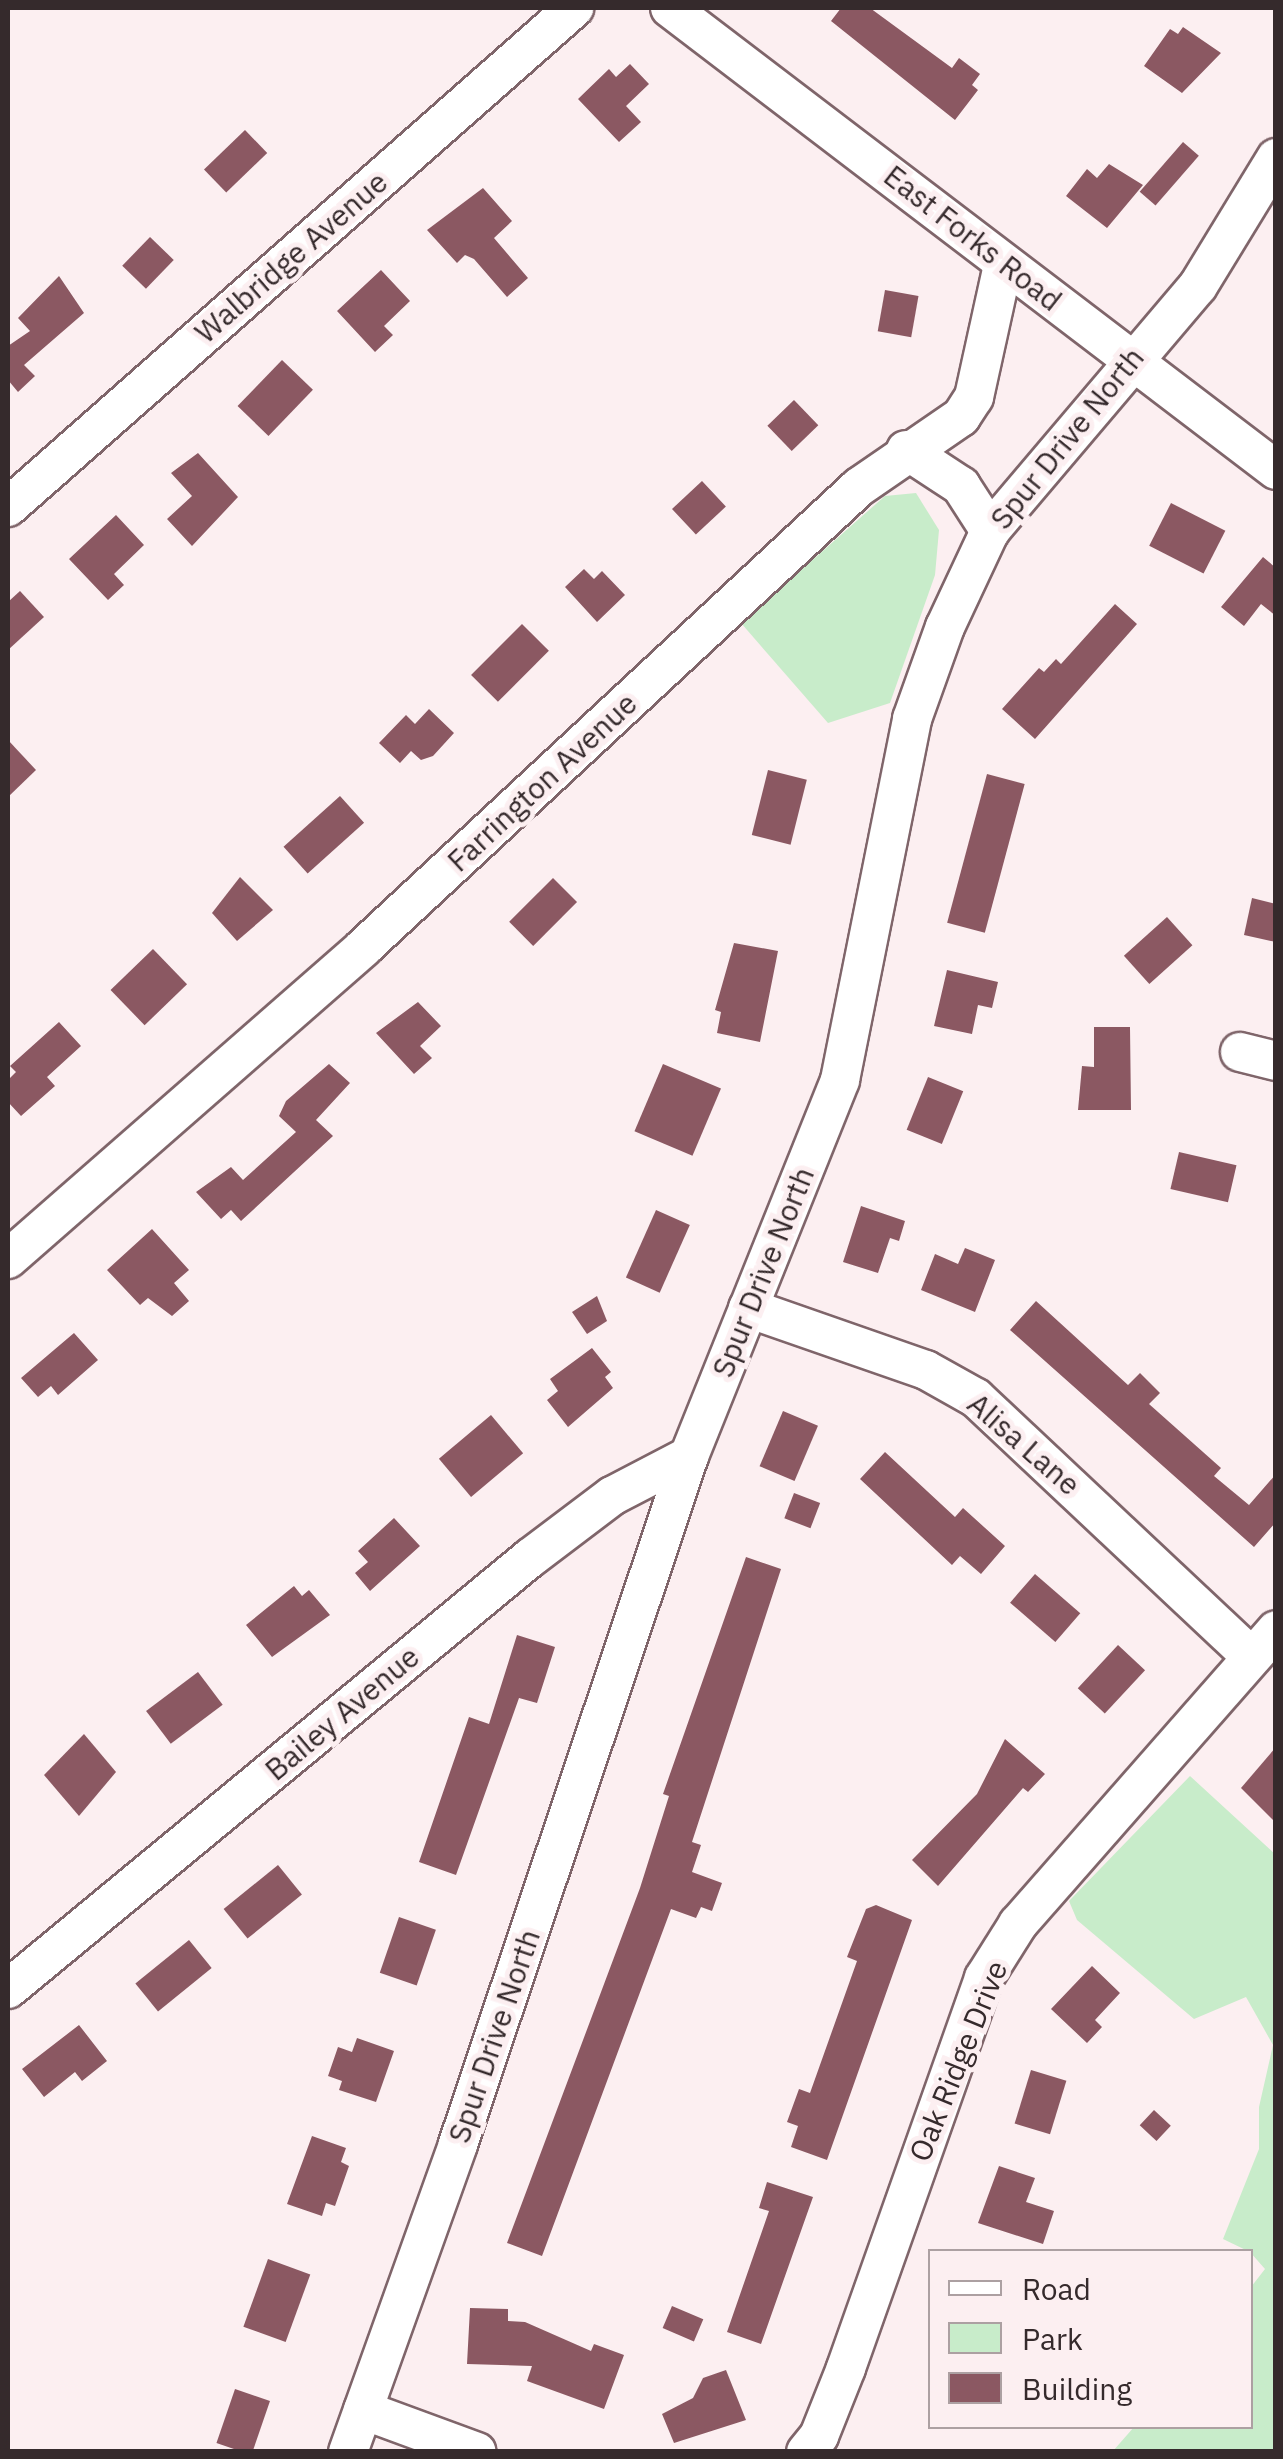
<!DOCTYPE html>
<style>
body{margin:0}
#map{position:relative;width:1283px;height:2459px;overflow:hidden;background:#fceff1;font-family:"IBM Plex Sans",sans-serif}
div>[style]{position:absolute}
.green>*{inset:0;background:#c8ecca}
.building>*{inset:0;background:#8b5862;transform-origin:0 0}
.roads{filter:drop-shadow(2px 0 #7f656a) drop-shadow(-2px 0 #7f656a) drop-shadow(0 2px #7f656a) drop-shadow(0 -2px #7f656a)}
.minor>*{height:38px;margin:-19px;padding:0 19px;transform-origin:19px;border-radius:19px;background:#fff}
span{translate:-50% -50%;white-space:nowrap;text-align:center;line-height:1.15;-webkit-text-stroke:10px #fceff1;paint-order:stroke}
.street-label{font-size:30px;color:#352a2c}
.frame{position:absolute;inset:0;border:10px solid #352a2c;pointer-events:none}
.legend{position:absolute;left:928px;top:2249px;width:325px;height:180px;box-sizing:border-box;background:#fceff1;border:2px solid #aca0a2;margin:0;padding:12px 18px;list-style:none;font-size:30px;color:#352a2c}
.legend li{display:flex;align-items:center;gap:20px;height:50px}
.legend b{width:50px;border:2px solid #aca0a2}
</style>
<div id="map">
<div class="green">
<i style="clip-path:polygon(916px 493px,939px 530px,935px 575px,890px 703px,828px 723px,741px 623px,885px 496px)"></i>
<i style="clip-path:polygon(1190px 1776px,1275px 1854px,1275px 2451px,1113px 2451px,1134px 2427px,1250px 2426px,1251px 2287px,1265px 2269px,1250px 2252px,1223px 2239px,1259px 2149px,1259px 2107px,1273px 2045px,1246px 1997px,1194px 2019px,1077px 1920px,1069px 1901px)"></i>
</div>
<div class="building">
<i style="clip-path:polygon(841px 8px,870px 8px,952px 68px,959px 58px,980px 74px,972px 85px,978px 90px,955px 120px,831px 21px)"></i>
<i style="clip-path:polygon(1183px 27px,1221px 53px,1182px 93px,1144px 66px,1170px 29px,1178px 34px)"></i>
<i style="clip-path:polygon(630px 64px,649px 84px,626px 106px,641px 122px,619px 142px,578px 99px,609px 69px,616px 77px)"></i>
<i style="left:245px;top:130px;width:32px;height:57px;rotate:46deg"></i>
<i style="left:1183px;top:142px;width:21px;height:66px;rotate:41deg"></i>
<i style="clip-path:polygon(1109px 164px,1143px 185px,1107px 228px,1066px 196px,1087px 169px,1097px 178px)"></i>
<i style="clip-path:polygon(483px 188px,512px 221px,494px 238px,528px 278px,507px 297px,474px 259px,465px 255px,457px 263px,427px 230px)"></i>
<i style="left:150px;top:237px;width:33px;height:40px;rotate:44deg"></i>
<i style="clip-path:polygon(381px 270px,410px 301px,384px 326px,393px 335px,375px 352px,337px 311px)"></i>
<i style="clip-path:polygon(59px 276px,84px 313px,24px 365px,35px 376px,18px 392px,8px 380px,8px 346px,30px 331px,18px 318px)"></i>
<i style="left:885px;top:290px;width:34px;height:42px;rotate:10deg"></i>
<i style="left:282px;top:360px;width:43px;height:64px;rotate:44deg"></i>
<i style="left:794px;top:400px;width:35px;height:37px;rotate:46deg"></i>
<i style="clip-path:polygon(198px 453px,238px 497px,192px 546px,167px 519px,192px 496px,171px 473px)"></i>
<i style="left:702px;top:481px;width:35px;height:41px;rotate:47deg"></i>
<i style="left:1171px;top:503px;width:61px;height:48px;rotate:27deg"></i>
<i style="clip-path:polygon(116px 515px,144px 545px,114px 574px,124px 585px,108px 600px,69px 559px)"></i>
<i style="clip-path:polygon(1263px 557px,1276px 568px,1276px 616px,1261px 604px,1244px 626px,1221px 607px)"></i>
<i style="clip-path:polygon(584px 569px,594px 579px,602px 571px,625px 595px,597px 622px,565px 587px)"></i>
<i style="clip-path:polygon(20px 591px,44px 617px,8px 650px,8px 602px)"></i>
<i style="clip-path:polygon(1115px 604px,1137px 624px,1035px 739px,1002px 709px,1039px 668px,1044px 672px,1056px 659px,1061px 664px)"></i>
<i style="left:522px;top:624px;width:38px;height:72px;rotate:45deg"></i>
<i style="clip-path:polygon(429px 709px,454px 733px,433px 756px,421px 760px,411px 751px,400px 763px,379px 743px,406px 715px,415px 724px)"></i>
<i style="clip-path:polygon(8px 740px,36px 770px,8px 797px)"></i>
<i style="left:768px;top:770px;width:40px;height:67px;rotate:14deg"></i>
<i style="left:987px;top:774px;width:39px;height:154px;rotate:15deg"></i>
<i style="left:340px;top:796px;width:36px;height:76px;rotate:48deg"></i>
<i style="clip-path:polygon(240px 877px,273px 910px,237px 941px,212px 913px)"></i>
<i style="left:553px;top:878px;width:34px;height:62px;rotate:45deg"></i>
<i style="clip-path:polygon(1252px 898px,1276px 904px,1276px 942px,1244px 935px)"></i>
<i style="left:1167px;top:917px;width:38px;height:58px;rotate:48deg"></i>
<i style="clip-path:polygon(734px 943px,778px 951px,760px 1042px,717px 1033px,721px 1012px,715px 1010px)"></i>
<i style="left:153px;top:949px;width:49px;height:59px;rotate:46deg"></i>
<i style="clip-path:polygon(947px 970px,998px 982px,992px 1008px,978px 1005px,972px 1034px,934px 1026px)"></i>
<i style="clip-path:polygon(418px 1002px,441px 1026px,420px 1046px,432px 1058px,414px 1074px,376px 1033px)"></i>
<i style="clip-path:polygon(59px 1022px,81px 1046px,47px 1077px,55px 1086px,21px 1116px,8px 1102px,8px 1080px,16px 1072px,10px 1066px)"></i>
<i style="clip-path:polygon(1094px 1027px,1130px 1027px,1131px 1110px,1078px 1110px,1082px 1066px,1094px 1067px)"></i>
<i style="clip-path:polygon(329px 1064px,350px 1083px,316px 1120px,333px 1136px,241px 1221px,231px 1210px,221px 1219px,196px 1192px,231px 1167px,243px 1180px,296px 1132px,279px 1116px,286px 1101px)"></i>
<i style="left:663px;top:1064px;width:63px;height:73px;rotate:23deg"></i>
<i style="left:928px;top:1077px;width:38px;height:57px;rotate:22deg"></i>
<i style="left:1179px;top:1152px;width:59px;height:38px;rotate:13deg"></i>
<i style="clip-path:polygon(861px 1206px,905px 1221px,899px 1241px,890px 1238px,878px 1273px,843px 1262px)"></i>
<i style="left:656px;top:1210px;width:37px;height:74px;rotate:24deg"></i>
<i style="clip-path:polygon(152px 1229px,189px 1270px,174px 1283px,189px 1301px,172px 1316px,148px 1298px,140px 1305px,107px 1270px)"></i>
<i style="clip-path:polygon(965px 1248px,995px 1260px,975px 1312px,921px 1290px,935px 1254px,958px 1264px)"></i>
<i style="clip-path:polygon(597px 1296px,607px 1321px,587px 1334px,572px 1312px)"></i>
<i style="clip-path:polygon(1036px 1301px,1128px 1385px,1140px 1373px,1160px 1393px,1149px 1404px,1221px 1468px,1214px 1476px,1249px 1505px,1276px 1474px,1276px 1522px,1254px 1547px,1010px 1330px)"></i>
<i style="clip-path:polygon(74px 1333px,98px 1360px,58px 1395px,51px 1386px,38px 1397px,21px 1378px)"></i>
<i style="clip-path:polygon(592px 1348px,611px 1372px,605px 1377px,613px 1388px,568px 1427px,547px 1400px,558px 1391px,550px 1379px)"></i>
<i style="left:783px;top:1411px;width:38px;height:60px;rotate:23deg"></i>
<i style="left:491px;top:1415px;width:50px;height:68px;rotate:50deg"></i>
<i style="clip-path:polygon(885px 1452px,955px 1517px,963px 1508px,1005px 1546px,981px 1574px,960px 1556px,952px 1565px,860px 1479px)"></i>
<i style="left:794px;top:1493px;width:28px;height:27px;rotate:21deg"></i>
<i style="clip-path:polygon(394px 1518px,420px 1546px,370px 1591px,355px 1573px,368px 1562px,358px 1551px)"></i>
<i style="clip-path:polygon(746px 1557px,781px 1569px,692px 1842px,701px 1845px,692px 1872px,722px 1883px,712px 1911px,701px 1907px,696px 1918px,671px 1909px,542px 2256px,507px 2243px,640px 1888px,669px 1796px,663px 1794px)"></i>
<i style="left:1035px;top:1574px;width:60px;height:38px;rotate:41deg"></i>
<i style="clip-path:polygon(294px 1586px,302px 1596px,309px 1590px,330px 1615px,272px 1657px,246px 1625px)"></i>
<i style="clip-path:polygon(517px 1635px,555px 1647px,537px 1703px,519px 1698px,456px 1875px,419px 1862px,469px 1717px,489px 1724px)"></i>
<i style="left:1118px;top:1645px;width:37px;height:59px;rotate:43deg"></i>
<i style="left:198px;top:1672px;width:41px;height:65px;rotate:53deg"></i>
<i style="clip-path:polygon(84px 1734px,116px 1772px,79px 1816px,44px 1775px)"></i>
<i style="clip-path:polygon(1005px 1739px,1045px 1774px,1028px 1792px,1023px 1788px,938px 1886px,912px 1860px,977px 1794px)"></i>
<i style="clip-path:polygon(1276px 1747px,1276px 1823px,1241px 1788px)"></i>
<i style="left:278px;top:1865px;width:38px;height:70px;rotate:51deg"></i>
<i style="clip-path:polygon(876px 1905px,912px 1920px,827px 2160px,791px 2147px,798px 2126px,787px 2122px,799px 2089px,810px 2093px,857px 1961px,847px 1957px,866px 1909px)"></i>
<i style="left:399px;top:1917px;width:39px;height:59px;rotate:19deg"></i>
<i style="left:189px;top:1940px;width:36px;height:69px;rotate:51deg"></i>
<i style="clip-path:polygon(1092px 1966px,1120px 1993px,1095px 2020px,1102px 2027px,1087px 2043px,1051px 2009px)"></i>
<i style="clip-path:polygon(79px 2025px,107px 2061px,82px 2081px,75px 2072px,44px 2097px,22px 2069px)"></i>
<i style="clip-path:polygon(357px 2038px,394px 2051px,376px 2102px,339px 2090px,342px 2081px,328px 2076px,338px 2047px,352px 2052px)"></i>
<i style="left:1031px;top:2070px;width:37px;height:56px;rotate:17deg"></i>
<i style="left:1154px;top:2110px;width:23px;height:21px;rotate:43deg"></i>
<i style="clip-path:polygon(312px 2136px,346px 2148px,341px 2162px,349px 2166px,335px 2206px,326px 2203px,322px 2216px,287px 2204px)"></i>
<i style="clip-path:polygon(999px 2166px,1035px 2178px,1026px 2202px,1054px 2211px,1043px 2244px,978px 2223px)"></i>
<i style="clip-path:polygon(767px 2182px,813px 2197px,761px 2344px,727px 2332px,769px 2211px,759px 2208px)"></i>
<i style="left:268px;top:2259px;width:45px;height:72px;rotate:20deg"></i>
<i style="left:672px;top:2306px;width:34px;height:24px;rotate:23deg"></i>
<i style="clip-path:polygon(470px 2308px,508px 2309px,508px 2321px,525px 2322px,591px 2351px,594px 2344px,624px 2355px,604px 2409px,527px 2381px,532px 2366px,467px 2364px)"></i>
<i style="clip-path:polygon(726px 2370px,746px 2420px,674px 2443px,662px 2414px,693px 2398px,703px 2378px)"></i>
<i style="left:235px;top:2389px;width:37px;height:57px;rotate:19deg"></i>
</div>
<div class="roads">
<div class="minor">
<i style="left:670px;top:8px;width:762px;rotate:37.32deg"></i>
<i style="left:906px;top:450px;width:66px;rotate:33.2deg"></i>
<i style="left:961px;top:486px;width:54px;rotate:57.2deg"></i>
<i style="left:8px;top:507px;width:755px;rotate:-41.4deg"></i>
<i style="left:1240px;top:1052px;width:37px;rotate:14deg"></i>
<i style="left:8px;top:1259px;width:473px;rotate:-41.2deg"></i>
<i style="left:364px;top:947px;width:676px;rotate:-42.9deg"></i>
<i style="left:859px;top:487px;width:124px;rotate:-34.5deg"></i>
<i style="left:961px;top:417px;width:24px;rotate:-57deg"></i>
<i style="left:974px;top:397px;width:135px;rotate:-77.6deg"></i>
<i style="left:748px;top:1308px;width:188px;rotate:19.2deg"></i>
<i style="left:926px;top:1370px;width:57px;rotate:29.2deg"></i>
<i style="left:976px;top:1398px;width:377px;rotate:43.2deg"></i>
<i style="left:8px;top:1989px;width:677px;rotate:-39.55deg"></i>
<i style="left:530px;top:1558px;width:103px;rotate:-37.1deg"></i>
<i style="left:612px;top:1496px;width:87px;rotate:-27.5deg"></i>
<i style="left:363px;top:2410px;width:121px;rotate:20.2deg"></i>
<i style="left:348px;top:2452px;width:327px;rotate:-70.3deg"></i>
<i style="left:458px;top:2144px;width:726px;rotate:-71.44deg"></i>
<i style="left:689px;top:1456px;width:405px;rotate:-68.1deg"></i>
<i style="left:840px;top:1080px;width:368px;rotate:-78.7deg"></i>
<i style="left:912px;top:719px;width:98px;rotate:-70.3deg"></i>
<i style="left:945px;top:627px;width:106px;rotate:-64.9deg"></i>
<i style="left:990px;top:531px;width:321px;rotate:-49.7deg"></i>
<i style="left:1198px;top:286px;width:150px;rotate:-58.6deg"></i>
<i style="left:806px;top:2452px;width:21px;rotate:-51deg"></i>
<i style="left:819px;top:2436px;width:73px;rotate:-68.3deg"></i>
<i style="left:846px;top:2368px;width:414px;rotate:-70.5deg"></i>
<i style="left:984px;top:1978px;width:64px;rotate:-57.8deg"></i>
<i style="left:1018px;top:1924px;width:391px;rotate:-48.7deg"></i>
</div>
</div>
<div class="street-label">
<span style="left:973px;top:238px;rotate:38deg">East Forks Road</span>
<span style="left:291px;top:257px;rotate:-41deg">Walbridge Avenue</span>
<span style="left:1067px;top:438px;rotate:-51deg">Spur Drive North</span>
<span style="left:542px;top:782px;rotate:-43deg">Farrington Avenue</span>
<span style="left:763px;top:1272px;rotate:-68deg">Spur Drive North</span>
<span style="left:1024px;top:1444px;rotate:41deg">Alisa Lane</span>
<span style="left:342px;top:1713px;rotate:-40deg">Bailey Avenue</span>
<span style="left:494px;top:2036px;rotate:-71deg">Spur Drive North</span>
<span style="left:958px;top:2061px;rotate:-68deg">Oak Ridge Drive</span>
</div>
<div class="frame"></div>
<ul class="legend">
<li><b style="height:12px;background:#fff"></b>Road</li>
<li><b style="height:28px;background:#c8ecca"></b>Park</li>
<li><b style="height:28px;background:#8b5862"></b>Building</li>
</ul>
</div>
